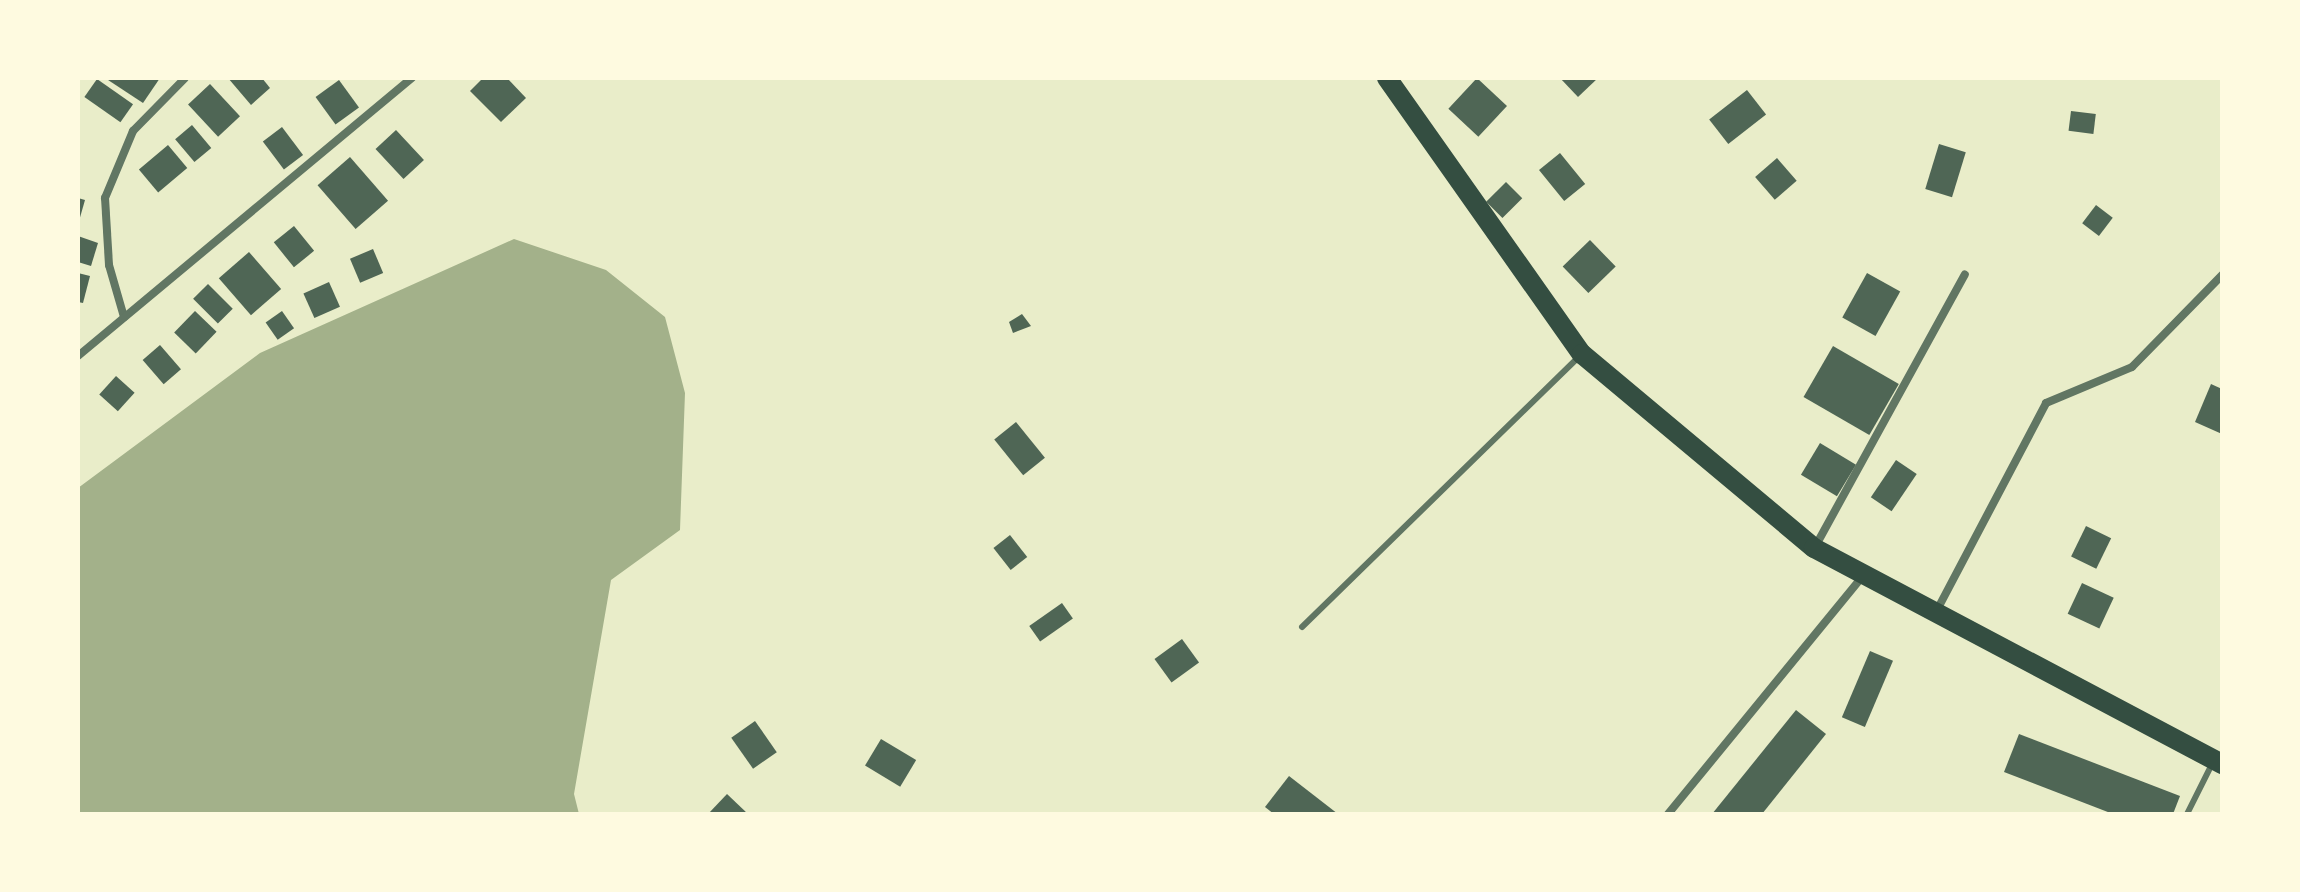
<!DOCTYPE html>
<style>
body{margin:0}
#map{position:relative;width:2300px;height:892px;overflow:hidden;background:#e9edc9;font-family:"Asap Condensed",sans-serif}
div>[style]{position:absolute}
.water>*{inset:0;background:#a3b18a}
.building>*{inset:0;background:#4f6655;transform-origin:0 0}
.service>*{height:6px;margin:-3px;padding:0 3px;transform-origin:3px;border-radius:3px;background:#617663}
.minor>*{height:8px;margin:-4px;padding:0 4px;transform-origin:4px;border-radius:4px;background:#617663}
.primary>*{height:20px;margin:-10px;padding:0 10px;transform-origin:10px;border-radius:10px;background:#344e41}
span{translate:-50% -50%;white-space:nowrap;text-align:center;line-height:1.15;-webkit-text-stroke:7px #fefae0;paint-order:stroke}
.frame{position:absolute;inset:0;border:80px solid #fefae0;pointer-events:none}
</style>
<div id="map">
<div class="water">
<i style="clip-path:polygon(514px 239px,606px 270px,665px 317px,685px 393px,680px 530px,611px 580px,574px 794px,579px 814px,78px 814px,78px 488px,260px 353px)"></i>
</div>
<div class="building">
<i style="clip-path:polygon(105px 78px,160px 78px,143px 103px)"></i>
<i style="clip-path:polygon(228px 78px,262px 78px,270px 88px,251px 105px)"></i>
<i style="clip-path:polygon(483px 78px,507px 78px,526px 98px,501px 122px,470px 91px)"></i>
<i style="left:1477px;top:78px;width:41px;height:42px;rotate:43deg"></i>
<i style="clip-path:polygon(1560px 78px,1598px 78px,1578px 97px)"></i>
<i style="left:97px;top:79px;width:44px;height:22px;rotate:35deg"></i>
<i style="left:339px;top:80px;width:34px;height:29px;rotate:54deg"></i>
<i style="left:210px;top:84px;width:44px;height:30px;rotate:47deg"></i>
<i style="left:1747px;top:90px;width:31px;height:48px;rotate:52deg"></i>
<i style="left:2071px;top:111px;width:25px;height:20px;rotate:7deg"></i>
<i style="left:192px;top:125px;width:30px;height:22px;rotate:50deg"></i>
<i style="left:282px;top:127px;width:35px;height:24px;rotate:53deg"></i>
<i style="left:396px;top:130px;width:41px;height:28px;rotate:47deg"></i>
<i style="left:1939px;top:144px;width:28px;height:47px;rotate:17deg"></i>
<i style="left:168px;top:145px;width:30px;height:38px;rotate:50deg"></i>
<i style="left:1560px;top:153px;width:40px;height:27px;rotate:51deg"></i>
<i style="left:350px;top:157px;width:58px;height:43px;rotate:49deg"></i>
<i style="left:1777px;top:158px;width:30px;height:29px;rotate:49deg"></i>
<i style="left:1506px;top:182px;width:23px;height:28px;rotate:45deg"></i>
<i style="clip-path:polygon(78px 198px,85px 200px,79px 221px,78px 221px)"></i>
<i style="left:2096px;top:205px;width:21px;height:23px;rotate:37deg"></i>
<i style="left:294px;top:226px;width:32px;height:26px;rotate:51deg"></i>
<i style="clip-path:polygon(78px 236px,98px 243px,91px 266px,78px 262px)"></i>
<i style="left:1590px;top:240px;width:37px;height:38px;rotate:46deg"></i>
<i style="left:373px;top:249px;width:26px;height:25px;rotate:67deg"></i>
<i style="left:249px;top:252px;width:49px;height:40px;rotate:49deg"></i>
<i style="clip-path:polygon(78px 273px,90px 276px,83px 303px,78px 302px)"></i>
<i style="left:1867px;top:273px;width:38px;height:51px;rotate:29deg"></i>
<i style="left:329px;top:282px;width:27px;height:28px;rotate:66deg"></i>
<i style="left:208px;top:284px;width:35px;height:21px;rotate:45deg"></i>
<i style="left:195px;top:311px;width:30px;height:30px;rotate:44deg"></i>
<i style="left:282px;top:311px;width:21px;height:20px;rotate:55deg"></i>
<i style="clip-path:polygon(1022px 314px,1031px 326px,1013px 333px,1009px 322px)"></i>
<i style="left:160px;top:345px;width:32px;height:23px;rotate:49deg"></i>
<i style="left:1833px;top:346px;width:76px;height:59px;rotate:30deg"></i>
<i style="left:116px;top:376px;width:25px;height:25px;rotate:42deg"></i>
<i style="clip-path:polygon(2211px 384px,2222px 389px,2222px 434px,2195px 422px)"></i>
<i style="left:1016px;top:422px;width:46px;height:28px;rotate:51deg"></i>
<i style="left:1820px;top:443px;width:42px;height:37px;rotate:31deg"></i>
<i style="left:1896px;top:460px;width:25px;height:45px;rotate:34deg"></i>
<i style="left:2086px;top:526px;width:28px;height:34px;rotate:26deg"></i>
<i style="left:1010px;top:535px;width:28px;height:21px;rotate:52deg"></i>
<i style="left:2082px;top:583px;width:35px;height:34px;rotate:25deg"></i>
<i style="left:1062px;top:603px;width:19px;height:40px;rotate:55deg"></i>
<i style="left:1182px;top:639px;width:29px;height:34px;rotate:54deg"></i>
<i style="left:1870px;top:651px;width:25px;height:72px;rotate:23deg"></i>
<i style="clip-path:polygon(1796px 710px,1826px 734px,1762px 814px,1712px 814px)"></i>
<i style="left:755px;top:721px;width:38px;height:29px;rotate:55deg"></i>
<i style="clip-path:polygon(2019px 734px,2180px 796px,2173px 814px,2113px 814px,2004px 772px)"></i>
<i style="left:881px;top:739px;width:41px;height:31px;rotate:31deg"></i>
<i style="clip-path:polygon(1289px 776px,1338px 814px,1274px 814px,1265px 807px)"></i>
<i style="clip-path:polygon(727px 794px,748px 814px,708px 814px)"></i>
</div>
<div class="service">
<i style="left:1302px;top:627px;width:388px;rotate:-44.3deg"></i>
<i style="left:2187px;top:814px;width:56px;rotate:-63.4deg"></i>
</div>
<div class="minor">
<i style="left:124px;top:317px;width:54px;rotate:-106.1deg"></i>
<i style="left:109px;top:265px;width:67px;rotate:-93.4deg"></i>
<i style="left:105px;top:198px;width:73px;rotate:-67.3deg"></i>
<i style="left:133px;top:131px;width:74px;rotate:-45.5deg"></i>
<i style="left:78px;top:356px;width:435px;rotate:-39.8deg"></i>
<i style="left:1815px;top:547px;width:311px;rotate:-61.2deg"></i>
<i style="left:1936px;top:612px;width:236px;rotate:-62.2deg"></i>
<i style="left:2046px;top:403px;width:93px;rotate:-22.7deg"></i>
<i style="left:2132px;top:367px;width:129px;rotate:-45.6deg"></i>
<i style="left:1668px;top:814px;width:305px;rotate:-50.7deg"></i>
</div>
<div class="primary">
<i style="left:1387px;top:78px;width:338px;rotate:54.8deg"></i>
<i style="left:1582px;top:354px;width:302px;rotate:39.9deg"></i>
<i style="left:1814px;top:548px;width:462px;rotate:27.9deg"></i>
</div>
<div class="frame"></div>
</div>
